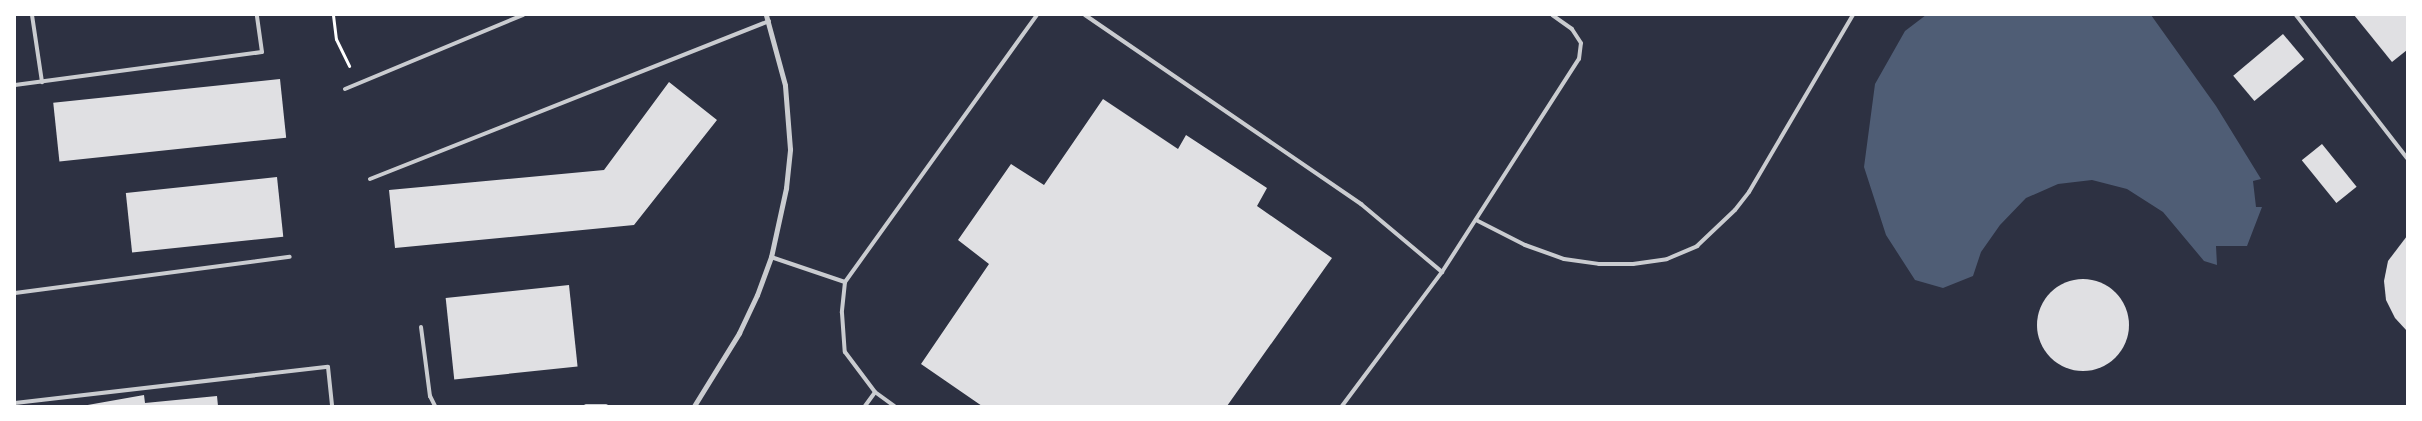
<!DOCTYPE html>
<style>
body{margin:0}
#map{position:relative;width:2422px;height:421px;overflow:hidden;background:#2d3142;font-family:"Titillium Web",sans-serif}
div>[style]{position:absolute}
.water>*{inset:0;background:#4f5d75}
.building>*{inset:0;background:#e0e0e3;transform-origin:0 0}
.round{border-radius:50%}
.path>*{height:3px;margin:-1.5px;padding:0 1.5px;transform-origin:1.5px;border-radius:1.5px;background:#fff}
.service>*{height:4px;margin:-2px;padding:0 2px;transform-origin:2px;border-radius:2px;background:#caccd0}
.minor>*{height:5px;margin:-2.5px;padding:0 2.5px;transform-origin:2.5px;border-radius:2.5px;background:#caccd0}
span{translate:-50% -50%;white-space:nowrap;text-align:center;line-height:1.15;-webkit-text-stroke:4.5px #fff;paint-order:stroke}
.frame{position:absolute;inset:0;border:16px solid #fff;pointer-events:none}
</style>
<div id="map">
<div class="water">
<i style="clip-path:polygon(1926px 15px,2151px 15px,2216px 106px,2261px 179px,2253px 181px,2256px 207px,2262px 207px,2247px 246px,2216px 246px,2217px 265px,2204px 261px,2163px 212px,2127px 189px,2092px 180px,2058px 184px,2026px 198px,2000px 225px,1981px 252px,1973px 276px,1943px 288px,1915px 280px,1886px 235px,1864px 167px,1875px 84px,1905px 31px)"></i>
</div>
<div class="building">
<i style="clip-path:polygon(2354px 15px,2407px 15px,2407px 50px,2392px 62px)"></i>
<i style="left:2283px;top:34px;width:33px;height:65px;rotate:50deg"></i>
<i style="left:280px;top:79px;width:59px;height:228px;rotate:84deg"></i>
<i style="clip-path:polygon(669px 82px,717px 120px,634px 225px,395px 248px,389px 190px,604px 170px)"></i>
<i style="clip-path:polygon(1103px 99px,1178px 149px,1186px 135px,1267px 188px,1257px 206px,1332px 258px,1227px 406px,982px 406px,921px 364px,989px 264px,958px 240px,1011px 164px,1044px 185px)"></i>
<i style="left:2322px;top:144px;width:55px;height:26px;rotate:51deg"></i>
<i style="left:277px;top:177px;width:60px;height:152px;rotate:84deg"></i>
<i style="clip-path:polygon(2407px 236px,2407px 331px,2395px 318px,2386px 300px,2384px 281px,2388px 261px)"></i>
<i class="round" style="left:2037px;top:279px;width:92px;height:92px"></i>
<i style="left:569px;top:285px;width:82px;height:124px;rotate:84deg"></i>
<i style="clip-path:polygon(144px 395px,145px 403px,217px 396px,218px 406px,82px 406px)"></i>
</div>
<div class="path">
<i style="left:333px;top:15px;width:24px;rotate:83deg"></i>
<i style="left:336px;top:39px;width:30px;rotate:64deg"></i>
</div>
<div class="service">
<i style="left:32px;top:15px;width:68px;rotate:81.5deg"></i>
<i style="left:1085px;top:15px;width:335px;rotate:34.4deg"></i>
<i style="left:1361px;top:204px;width:106px;rotate:40deg"></i>
<i style="left:2296px;top:15px;width:181px;rotate:52.2deg"></i>
<i style="left:15px;top:85px;width:249px;rotate:-7.6deg"></i>
<i style="left:262px;top:52px;width:37px;rotate:-98deg"></i>
<i style="left:345px;top:89px;width:193px;rotate:-22.6deg"></i>
<i style="left:370px;top:179px;width:429px;rotate:-21.6deg"></i>
<i style="left:1476px;top:220px;width:55px;rotate:27deg"></i>
<i style="left:1525px;top:245px;width:41px;rotate:19.7deg"></i>
<i style="left:1564px;top:259px;width:35px;rotate:8deg"></i>
<i style="left:1599px;top:264px;width:34px"></i>
<i style="left:1633px;top:264px;width:34px;rotate:-8deg"></i>
<i style="left:1667px;top:259px;width:33px;rotate:-23deg"></i>
<i style="left:1697px;top:246px;width:52px;rotate:-43.5deg"></i>
<i style="left:1735px;top:210px;width:23px;rotate:-52deg"></i>
<i style="left:1749px;top:192px;width:205px;rotate:-59.6deg"></i>
<i style="left:771px;top:257px;width:78px;rotate:18.7deg"></i>
<i style="left:845px;top:282px;width:31px;rotate:96deg"></i>
<i style="left:842px;top:313px;width:39px;rotate:86deg"></i>
<i style="left:845px;top:352px;width:50px;rotate:53.1deg"></i>
<i style="left:875px;top:392px;width:24px;rotate:36deg"></i>
<i style="left:845px;top:282px;width:329px;rotate:-54.3deg"></i>
<i style="left:15px;top:293px;width:277px;rotate:-7.5deg"></i>
<i style="left:421px;top:327px;width:70px;rotate:82.6deg"></i>
<i style="left:430px;top:396px;width:11px;rotate:63deg"></i>
<i style="left:15px;top:403px;width:315px;rotate:-6.6deg"></i>
<i style="left:328px;top:367px;width:39px;rotate:84deg"></i>
<i style="left:586px;top:406px;width:20px"></i>
<i style="left:865px;top:406px;width:17px;rotate:-54deg"></i>
<i style="left:1342px;top:406px;width:167px;rotate:-53.3deg"></i>
<i style="left:1442px;top:272px;width:253px;rotate:-57.3deg"></i>
<i style="left:1579px;top:59px;width:16px;rotate:-83deg"></i>
<i style="left:1581px;top:43px;width:17px;rotate:-123deg"></i>
<i style="left:1572px;top:29px;width:24px;rotate:-145deg"></i>
</div>
<div class="minor">
<i style="left:694px;top:406px;width:86px;rotate:-58.3deg"></i>
<i style="left:739px;top:333px;width:42px;rotate:-64.7deg"></i>
<i style="left:757px;top:295px;width:40px;rotate:-69.8deg"></i>
<i style="left:771px;top:257px;width:71px;rotate:-77.7deg"></i>
<i style="left:786px;top:188px;width:39px;rotate:-84deg"></i>
<i style="left:790px;top:149px;width:64px;rotate:-94.5deg"></i>
<i style="left:785px;top:85px;width:73px;rotate:-105.2deg"></i>
</div>
<div class="frame"></div>
</div>
